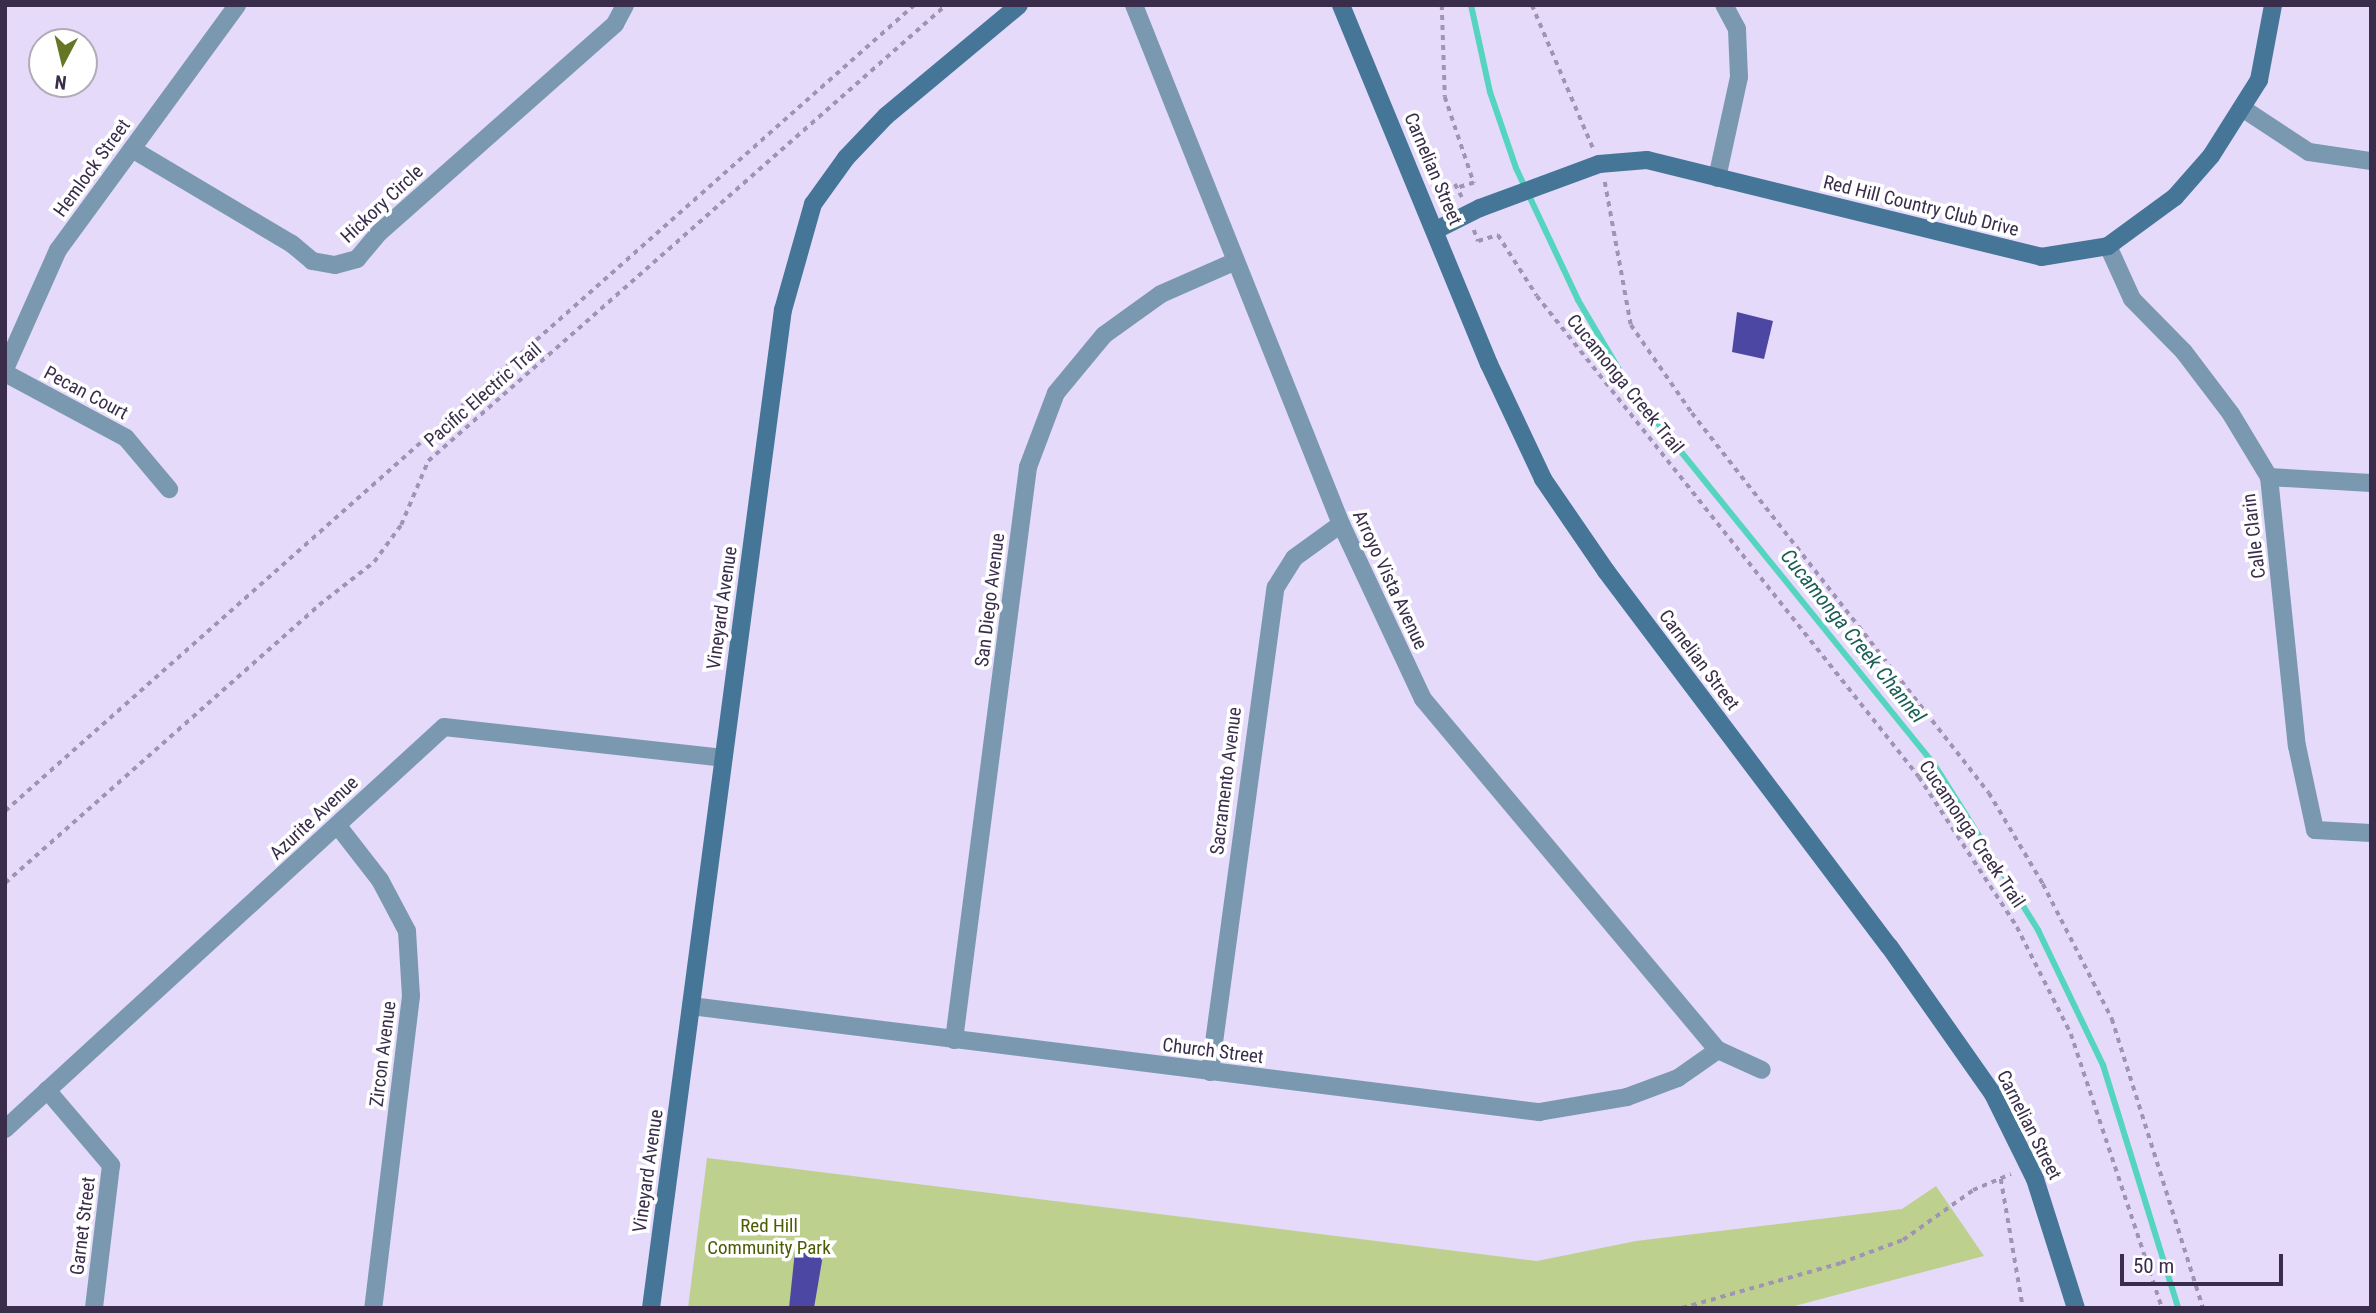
<!DOCTYPE html>
<style>
body{margin:0}
#map{position:relative;width:2376px;height:1313px;overflow:hidden;background:#e5dafa;font-family:"Roboto Condensed",sans-serif}
div>[style]{position:absolute}
.green>*{inset:0;background:#bed08e}
.stream>*{height:6px;margin:-3px;padding:0 3px;transform-origin:3px;border-radius:3px;background:#55d4bf}
.building>*{inset:0;background:#4b47a3}
.path>*{height:3.5px;margin-top:-1.75px;transform-origin:0;background:repeating-linear-gradient(90deg,#9f94b3 0 5px,transparent 0 10px)}
.street>*{height:18px;margin:-9px;padding:0 9px;transform-origin:9px;border-radius:9px;background:#7a99b0}
.secondary>*{height:18px;margin:-9px;padding:0 9px;transform-origin:9px;border-radius:9px;background:#467697}
span{translate:-50% -50%;white-space:nowrap;text-align:center;line-height:1.15;-webkit-text-stroke:7px #fff;paint-order:stroke}
.street-label{font-size:19px;color:#392d4b}
.park-label{font-size:19px;color:#4b5b02}
.water-label{font-size:21px;color:#185e54;font-style:italic}
.frame{position:absolute;inset:0;border:7px solid #392d4b;pointer-events:none}
.north{position:absolute;left:28px;top:28px;width:70px;height:70px;box-sizing:border-box;background:#fff;border:2px solid #b0abb7;border-radius:50%;rotate:187deg;font-size:19px;font-weight:700;line-height:28px;text-align:center;color:#392d4b}
.north::after{content:'';display:block;margin:auto;width:24px;height:32px;background:#657725;clip-path:polygon(50% 0,100% 100%,50% 72%,0 100%)}
.scale{position:absolute;left:2120px;top:1254px;width:163px;height:32px;box-sizing:border-box;border:4px solid #392d4b;border-top:0;padding-left:9px;font-size:21px;line-height:24px;white-space:nowrap;color:#392d4b;-webkit-text-stroke:5px #fff;paint-order:stroke}
</style>
<div id="map">
<div class="green">
<i style="clip-path:polygon(707px 1158px,1537px 1261px,1636px 1241px,1902px 1209px,1936px 1186px,1984px 1256px,1787px 1308px,688px 1308px)"></i>
</div>
<div class="stream">
<i style="left:1471px;top:5px;width:89px;rotate:77.7deg"></i>
<i style="left:1490px;top:92px;width:80px;rotate:71.1deg"></i>
<i style="left:1516px;top:168px;width:146px;rotate:64.8deg"></i>
<i style="left:1578px;top:300px;width:104px;rotate:59.5deg"></i>
<i style="left:1631px;top:390px;width:481px;rotate:51deg"></i>
<i style="left:1934px;top:764px;width:196px;rotate:57.9deg"></i>
<i style="left:2038px;top:930px;width:150px;rotate:64.3deg"></i>
<i style="left:2103px;top:1065px;width:254px;rotate:72.8deg"></i>
</div>
<div class="building">
<i style="clip-path:polygon(1737px 312px,1773px 321px,1764px 359px,1732px 352px)"></i>
<i style="clip-path:polygon(795px 1251px,823px 1255px,814px 1308px,789px 1308px)"></i>
</div>
<div class="path">
<i style="left:1442px;top:5px;width:92px;rotate:88.1deg"></i>
<i style="left:1445px;top:97px;width:91px;rotate:71.4deg"></i>
<i style="left:1474px;top:183px;width:17px;rotate:163deg"></i>
<i style="left:1532px;top:5px;width:155px;rotate:66.9deg"></i>
<i style="left:1605px;top:182px;width:145px;rotate:79.7deg"></i>
<i style="left:1631px;top:325px;width:107px;rotate:55.3deg"></i>
<i style="left:1692px;top:413px;width:482px;rotate:52deg"></i>
<i style="left:1989px;top:793px;width:106px;rotate:59.3deg"></i>
<i style="left:2043px;top:884px;width:152px;rotate:62.9deg"></i>
<i style="left:2112px;top:1019px;width:303px;rotate:72.5deg"></i>
<i style="left:1455px;top:184px;width:15px;rotate:62deg"></i>
<i style="left:1474px;top:230px;width:12px;rotate:70deg"></i>
<i style="left:1478px;top:241px;width:21px;rotate:-17deg"></i>
<i style="left:1498px;top:235px;width:72px;rotate:57.4deg"></i>
<i style="left:1537px;top:296px;width:614px;rotate:51.54deg"></i>
<i style="left:1919px;top:777px;width:179px;rotate:56.8deg"></i>
<i style="left:2017px;top:927px;width:120px;rotate:63.2deg"></i>
<i style="left:2071px;top:1034px;width:289px;rotate:71.6deg"></i>
<i style="left:5px;top:811px;width:1215px;rotate:-41.56deg"></i>
<i style="left:5px;top:883px;width:419px;rotate:-41.5deg"></i>
<i style="left:319px;top:605px;width:70px;rotate:-38deg"></i>
<i style="left:374px;top:562px;width:46px;rotate:-53.9deg"></i>
<i style="left:401px;top:525px;width:69px;rotate:-67.1deg"></i>
<i style="left:428px;top:461px;width:690px;rotate:-41.36deg"></i>
<i style="left:2001px;top:1179px;width:131px;rotate:80.3deg"></i>
<i style="left:1682px;top:1308px;width:165px;rotate:-15.8deg"></i>
<i style="left:1841px;top:1263px;width:66px;rotate:-20.4deg"></i>
<i style="left:1903px;top:1240px;width:86px;rotate:-35.5deg"></i>
<i style="left:1973px;top:1190px;width:41px;rotate:-22.8deg"></i>
</div>
<div class="street">
<i style="left:1134px;top:5px;width:559px;rotate:68.26deg"></i>
<i style="left:1341px;top:524px;width:193px;rotate:64.9deg"></i>
<i style="left:1423px;top:699px;width:459px;rotate:50deg"></i>
<i style="left:1718px;top:1050px;width:48px;rotate:24.4deg"></i>
<i style="left:2242px;top:108px;width:80px;rotate:33.3deg"></i>
<i style="left:2309px;top:152px;width:63px;rotate:8.3deg"></i>
<i style="left:132px;top:149px;width:186px;rotate:30.7deg"></i>
<i style="left:292px;top:244px;width:26px;rotate:40deg"></i>
<i style="left:312px;top:261px;width:23px;rotate:10deg"></i>
<i style="left:335px;top:265px;width:23px;rotate:-15deg"></i>
<i style="left:357px;top:259px;width:35px;rotate:-50deg"></i>
<i style="left:380px;top:232px;width:314px;rotate:-41.5deg"></i>
<i style="left:615px;top:24px;width:21px;rotate:-62deg"></i>
<i style="left:1717px;top:178px;width:103px;rotate:-77.7deg"></i>
<i style="left:1739px;top:77px;width:48px;rotate:-92.4deg"></i>
<i style="left:1737px;top:29px;width:27px;rotate:-118deg"></i>
<i style="left:2108px;top:246px;width:58px;rotate:65.6deg"></i>
<i style="left:2132px;top:299px;width:74px;rotate:45.5deg"></i>
<i style="left:2184px;top:352px;width:78px;rotate:52.8deg"></i>
<i style="left:2231px;top:414px;width:74px;rotate:58.9deg"></i>
<i style="left:2269px;top:477px;width:270px;rotate:84.1deg"></i>
<i style="left:2297px;top:746px;width:86px;rotate:77.9deg"></i>
<i style="left:2315px;top:830px;width:56px;rotate:3.1deg"></i>
<i style="left:5px;top:369px;width:130px;rotate:-66deg"></i>
<i style="left:58px;top:250px;width:303px;rotate:-53.8deg"></i>
<i style="left:5px;top:373px;width:137px;rotate:28.2deg"></i>
<i style="left:126px;top:438px;width:67px;rotate:49.9deg"></i>
<i style="left:2269px;top:477px;width:102px;rotate:3.4deg"></i>
<i style="left:338px;top:826px;width:68px;rotate:52.1deg"></i>
<i style="left:380px;top:880px;width:58px;rotate:62.1deg"></i>
<i style="left:407px;top:931px;width:65px;rotate:86.5deg"></i>
<i style="left:411px;top:996px;width:314px;rotate:96.9deg"></i>
<i style="left:691px;top:1006px;width:855px;rotate:7.13deg"></i>
<i style="left:1539px;top:1112px;width:89px;rotate:-9.7deg"></i>
<i style="left:1627px;top:1097px;width:54px;rotate:-20.4deg"></i>
<i style="left:1678px;top:1078px;width:49px;rotate:-35deg"></i>
<i style="left:954px;top:1040px;width:578px;rotate:-82.64deg"></i>
<i style="left:1028px;top:467px;width:79px;rotate:-69.3deg"></i>
<i style="left:1056px;top:393px;width:75px;rotate:-50.4deg"></i>
<i style="left:1104px;top:335px;width:70px;rotate:-35.7deg"></i>
<i style="left:1161px;top:294px;width:80px;rotate:-23.7deg"></i>
<i style="left:1210px;top:1072px;width:489px;rotate:-82.3deg"></i>
<i style="left:1276px;top:587px;width:34px;rotate:-58deg"></i>
<i style="left:1294px;top:558px;width:58px;rotate:-35.9deg"></i>
<i style="left:47px;top:1090px;width:99px;rotate:49.5deg"></i>
<i style="left:111px;top:1165px;width:144px;rotate:96.8deg"></i>
<i style="left:5px;top:1129px;width:595px;rotate:-42.48deg"></i>
<i style="left:444px;top:727px;width:281px;rotate:6.3deg"></i>
</div>
<div class="secondary">
<i style="left:1341px;top:5px;width:388px;rotate:67.6deg"></i>
<i style="left:1489px;top:364px;width:127px;rotate:64.8deg"></i>
<i style="left:1543px;top:479px;width:112px;rotate:55.6deg"></i>
<i style="left:1606px;top:571px;width:470px;rotate:53deg"></i>
<i style="left:1889px;top:946px;width:181px;rotate:54.9deg"></i>
<i style="left:1993px;top:1094px;width:95px;rotate:63.7deg"></i>
<i style="left:2035px;top:1179px;width:135px;rotate:72.4deg"></i>
<i style="left:1436px;top:230px;width:49px;rotate:-26.6deg"></i>
<i style="left:1480px;top:208px;width:127px;rotate:-20.3deg"></i>
<i style="left:1599px;top:164px;width:48px;rotate:-4.8deg"></i>
<i style="left:1647px;top:160px;width:406px;rotate:13.8deg"></i>
<i style="left:2041px;top:257px;width:68px;rotate:-9.3deg"></i>
<i style="left:2108px;top:246px;width:83px;rotate:-36.2deg"></i>
<i style="left:2175px;top:197px;width:55px;rotate:-48.7deg"></i>
<i style="left:2211px;top:156px;width:90px;rotate:-57.7deg"></i>
<i style="left:2259px;top:80px;width:76px;rotate:-79.4deg"></i>
<i style="left:651px;top:1308px;width:1007px;rotate:-82.47deg"></i>
<i style="left:783px;top:310px;width:110px;rotate:-74.2deg"></i>
<i style="left:813px;top:204px;width:57px;rotate:-54.3deg"></i>
<i style="left:846px;top:158px;width:58px;rotate:-46.4deg"></i>
<i style="left:886px;top:116px;width:173px;rotate:-39.8deg"></i>
</div>
<div class="street-label">
<span style="left:92px;top:168px;rotate:-54deg">Hemlock Street</span>
<span style="left:1433px;top:169px;rotate:67deg">Carnelian Street</span>
<span style="left:382px;top:204px;rotate:-43deg">Hickory Circle</span>
<span style="left:1921px;top:206px;rotate:14deg">Red Hill Country Club Drive</span>
<span style="left:1625px;top:384px;rotate:51deg">Cucamonga Creek Trail</span>
<span style="left:86px;top:393px;rotate:28deg">Pecan Court</span>
<span style="left:483px;top:395px;rotate:-41deg">Pacific Electric Trail</span>
<span style="left:2254px;top:536px;rotate:-97deg">Calle Clarin</span>
<span style="left:1390px;top:580px;rotate:65deg">Arroyo Vista Avenue</span>
<span style="left:990px;top:600px;rotate:-83deg">San Diego Avenue</span>
<span style="left:722px;top:608px;rotate:-82deg">Vineyard Avenue</span>
<span style="left:1699px;top:660px;rotate:53deg">Carnelian Street</span>
<span style="left:1226px;top:781px;rotate:-83deg">Sacramento Avenue</span>
<span style="left:314px;top:818px;rotate:-43deg">Azurite Avenue</span>
<span style="left:1972px;top:834px;rotate:56deg">Cucamonga Creek Trail</span>
<span style="left:1213px;top:1051px;rotate:7deg">Church Street</span>
<span style="left:383px;top:1054px;rotate:-83deg">Zircon Avenue</span>
<span style="left:2029px;top:1125px;rotate:63deg">Carnelian Street</span>
<span style="left:648px;top:1171px;rotate:-82deg">Vineyard Avenue</span>
<span style="left:83px;top:1226px;rotate:-83deg">Garnet Street</span>
</div>
<div class="park-label">
<span style="left:769px;top:1237px">Red Hill<br>Community Park</span>
</div>
<div class="water-label">
<span style="left:1853px;top:636px;rotate:51deg">Cucamonga Creek Channel</span>
</div>
<div class="frame"></div>
<div class="north">N</div>
<div class="scale">50 m</div>
</div>
